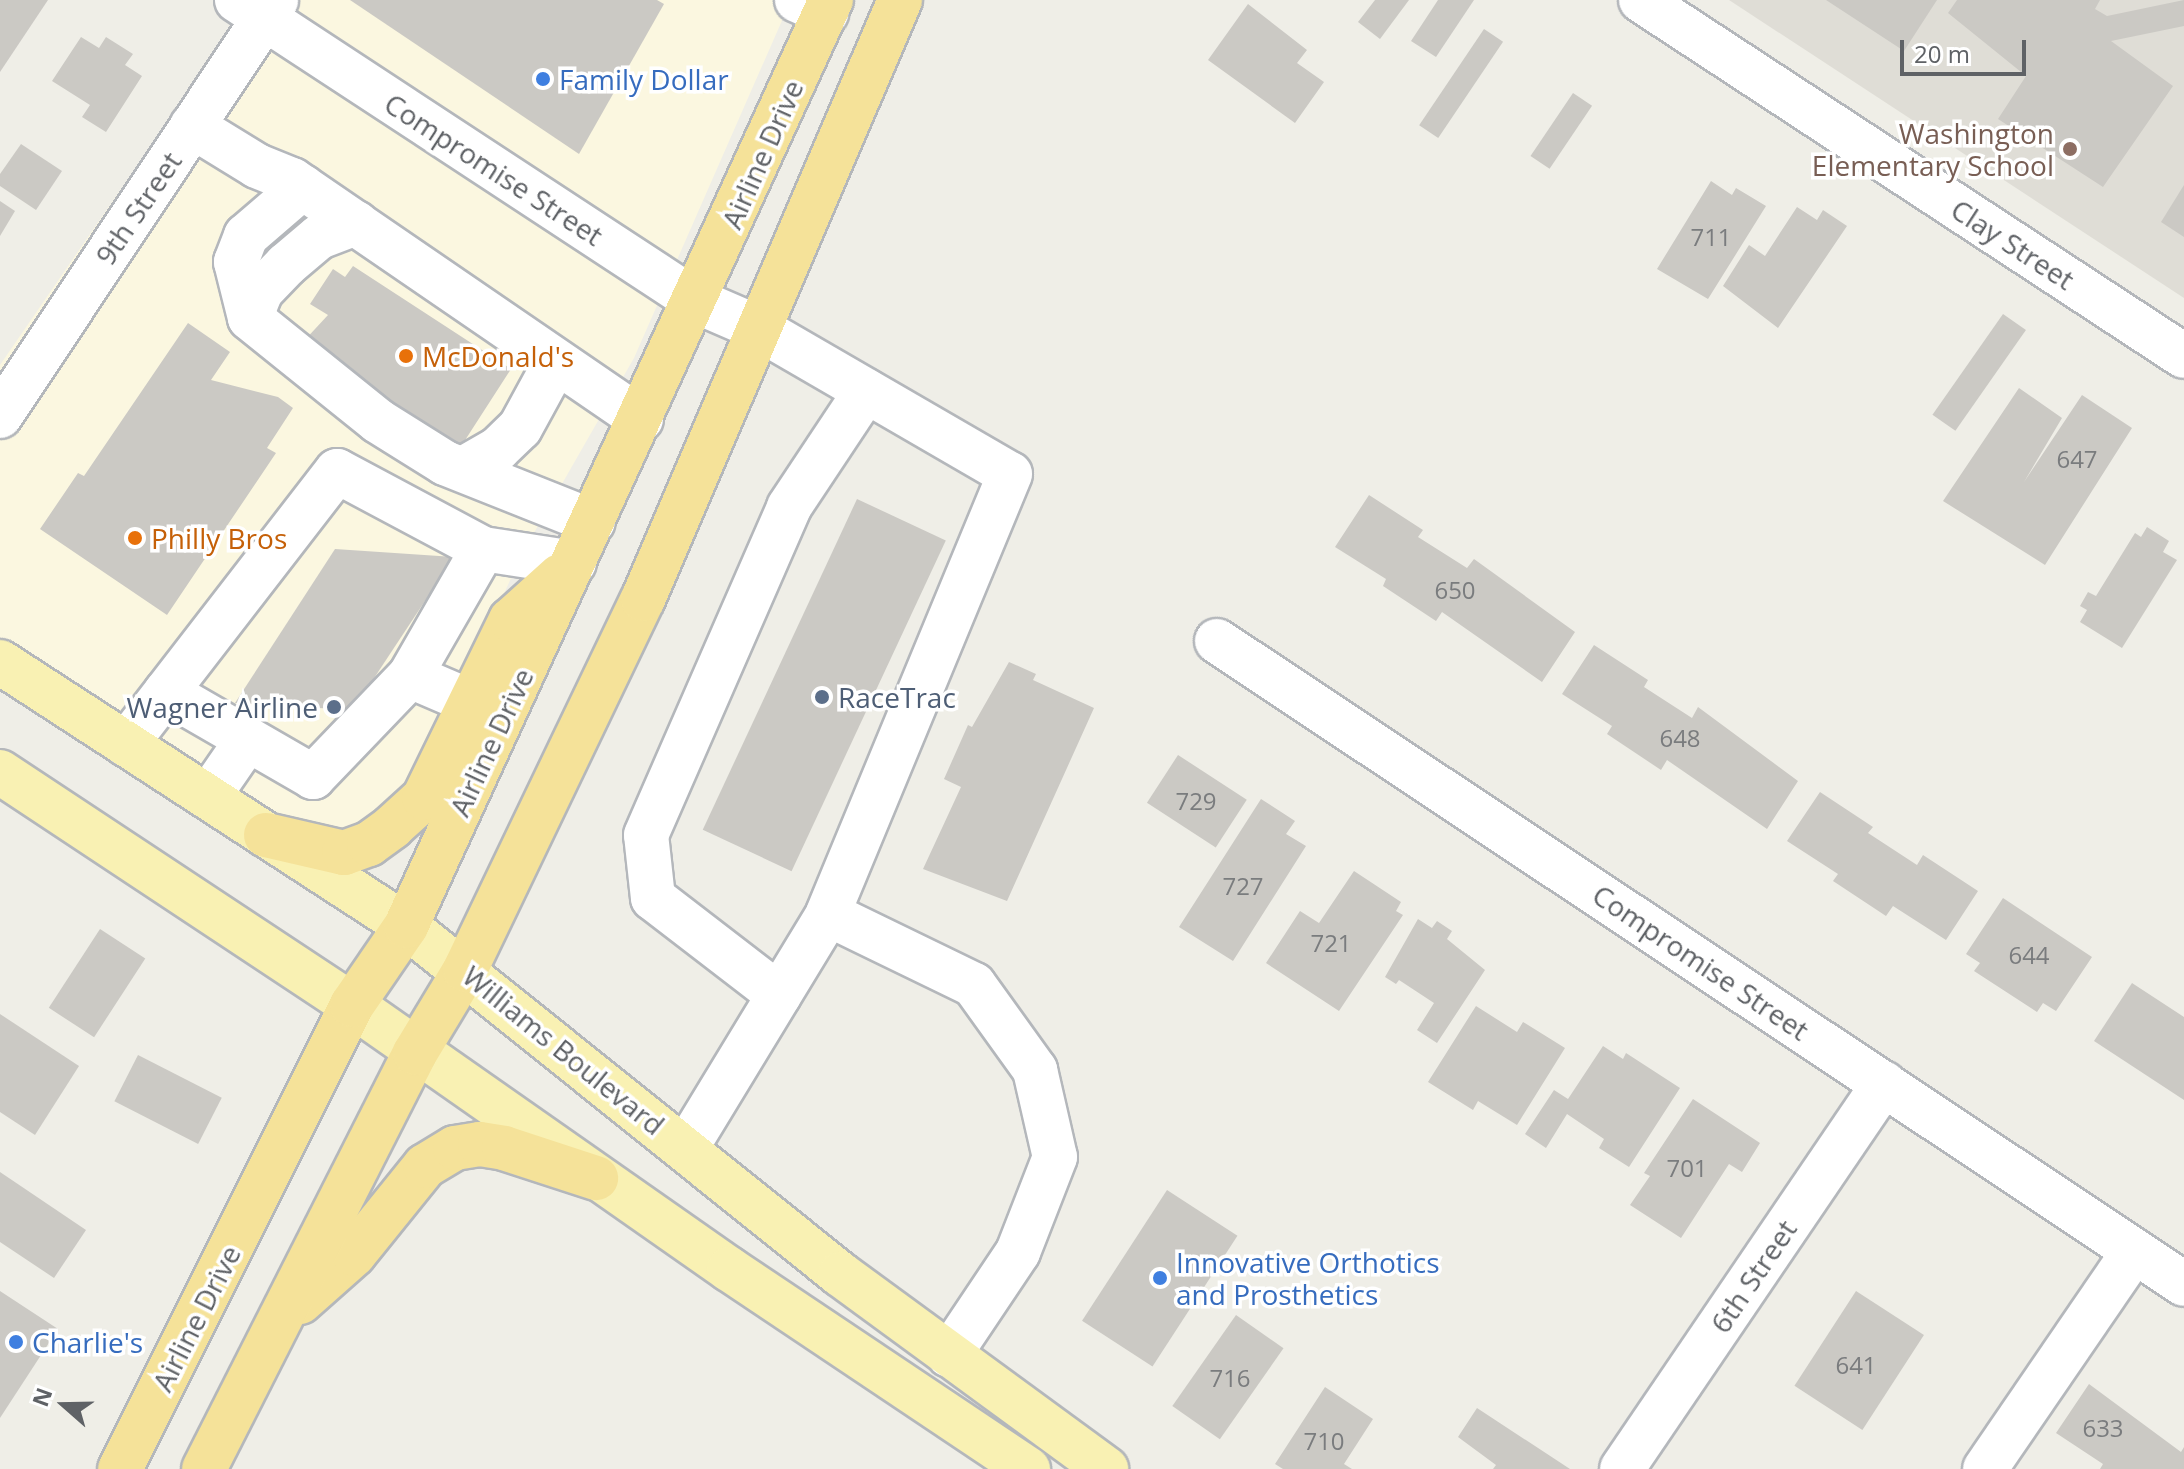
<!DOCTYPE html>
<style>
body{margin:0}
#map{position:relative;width:2184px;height:1469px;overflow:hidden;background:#efeee7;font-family:"Open Sans",sans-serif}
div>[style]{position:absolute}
.commercial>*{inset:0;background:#fbf7e0}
.education>*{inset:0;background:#dfddd6}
.building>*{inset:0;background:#cbc9c4;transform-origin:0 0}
.roads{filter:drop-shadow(2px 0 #b4b7bb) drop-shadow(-2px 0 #b4b7bb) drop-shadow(0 2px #b4b7bb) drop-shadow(0 -2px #b4b7bb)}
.minor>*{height:44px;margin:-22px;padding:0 22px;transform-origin:22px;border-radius:22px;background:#fff}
.major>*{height:44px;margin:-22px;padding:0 22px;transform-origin:22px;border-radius:22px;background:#f9f1b3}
.highway>*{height:44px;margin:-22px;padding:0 22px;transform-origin:22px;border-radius:22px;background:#f5e299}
.dots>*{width:22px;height:22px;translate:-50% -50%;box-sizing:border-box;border:4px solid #fff;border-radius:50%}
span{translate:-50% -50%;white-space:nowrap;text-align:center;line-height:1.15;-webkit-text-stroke:7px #fff;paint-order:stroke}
.number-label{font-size:24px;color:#7a7c7e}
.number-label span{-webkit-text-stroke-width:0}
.shop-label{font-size:28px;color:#366cbe}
.left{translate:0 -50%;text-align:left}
.education-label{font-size:28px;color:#785e54}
.right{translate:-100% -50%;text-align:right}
.street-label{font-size:28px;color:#5f6266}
.food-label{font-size:28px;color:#c56008}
.service-label{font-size:28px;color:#4e5e75}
.north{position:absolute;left:24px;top:1365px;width:80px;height:80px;-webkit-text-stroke:6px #fff;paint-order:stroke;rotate:290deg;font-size:22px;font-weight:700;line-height:32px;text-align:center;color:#5f6266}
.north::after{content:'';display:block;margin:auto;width:28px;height:36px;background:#5f6266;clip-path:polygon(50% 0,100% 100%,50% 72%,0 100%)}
.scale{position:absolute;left:1900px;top:40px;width:126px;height:36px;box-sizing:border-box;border:4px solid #5f6266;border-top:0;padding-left:10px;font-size:24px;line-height:28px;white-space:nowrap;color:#5f6266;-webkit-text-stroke:6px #fff;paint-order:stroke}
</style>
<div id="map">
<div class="commercial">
<i style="clip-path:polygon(251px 0,791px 0,634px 358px,523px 552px,437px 740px,407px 787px,359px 830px,311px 830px,271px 818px,0 639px,0 365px)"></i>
</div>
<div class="education">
<i style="clip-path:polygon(1729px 0,2184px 0,2184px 298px)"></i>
</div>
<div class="building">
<i style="clip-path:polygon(0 0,48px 0,0 72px)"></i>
<i style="clip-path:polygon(350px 0,657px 0,664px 4px,579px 154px)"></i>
<i style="clip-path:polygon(1375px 0,1409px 0,1380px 39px,1358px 22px)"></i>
<i style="clip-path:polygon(1438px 0,1474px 0,1436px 57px,1411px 41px)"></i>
<i style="clip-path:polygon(1826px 0,1937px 0,1904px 51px)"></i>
<i style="clip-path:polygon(1957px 0,2100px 0,2095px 9px,2107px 16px,2184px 0,2184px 26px,2111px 41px,2173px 86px,2103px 187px,1998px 119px,2026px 76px,1948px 13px)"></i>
<i style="clip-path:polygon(1248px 4px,1307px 50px,1297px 63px,1324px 82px,1295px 123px,1208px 60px)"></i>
<i style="left:1484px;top:29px;width:23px;height:116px;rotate:34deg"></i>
<i style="clip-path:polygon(81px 37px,99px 48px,106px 37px,133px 54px,125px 65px,142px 76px,106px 132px,82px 117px,90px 105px,52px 81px)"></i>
<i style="left:1573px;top:93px;width:23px;height:76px;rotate:34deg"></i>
<i style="clip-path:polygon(21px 144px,62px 171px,36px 210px,0 186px,0 174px)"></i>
<i style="clip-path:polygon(1711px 181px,1732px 195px,1736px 188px,1766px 206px,1708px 299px,1657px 269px)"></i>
<i style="clip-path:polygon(2184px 185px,2184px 237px,2161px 222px)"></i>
<i style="clip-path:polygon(0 201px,15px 211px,0 236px)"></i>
<i style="clip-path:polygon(1797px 207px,1817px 220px,1823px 210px,1847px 226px,1778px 328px,1723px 286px,1749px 245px,1765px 256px)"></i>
<i style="clip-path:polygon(353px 266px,511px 369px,460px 448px,421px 435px,302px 343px,328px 315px,310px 304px,333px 269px,345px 277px)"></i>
<i style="left:2003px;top:314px;width:28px;height:123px;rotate:35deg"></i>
<i style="clip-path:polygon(188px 323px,230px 352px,211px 380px,278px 397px,293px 408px,267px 448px,276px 453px,167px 615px,40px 529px,78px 473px,84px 476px)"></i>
<i style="clip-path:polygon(2019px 388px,2062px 418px,2024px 482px,2082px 395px,2132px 428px,2045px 565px,1943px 501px)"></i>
<i style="clip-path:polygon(1369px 495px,1423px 530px,1418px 537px,1467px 568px,1474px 559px,1575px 632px,1542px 682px,1442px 612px,1436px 621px,1383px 586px,1386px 579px,1335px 547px)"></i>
<i style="left:857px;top:499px;width:98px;height:365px;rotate:25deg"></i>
<i style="clip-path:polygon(2147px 527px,2169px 541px,2163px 552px,2177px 560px,2122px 648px,2080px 622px,2087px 610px,2080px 606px,2088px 592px,2096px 596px,2135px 533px,2141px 537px)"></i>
<i style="clip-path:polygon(335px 549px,454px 557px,353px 710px,235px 703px)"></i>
<i style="clip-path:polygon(1594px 645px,1648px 680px,1644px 687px,1692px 718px,1698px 707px,1798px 781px,1767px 829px,1667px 760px,1661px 770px,1607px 734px,1612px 726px,1562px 694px)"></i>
<i style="clip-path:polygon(1009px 662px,1036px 674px,1033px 680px,1094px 708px,1007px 901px,923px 869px,961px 787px,944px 779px,968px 725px,972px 727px)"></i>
<i style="left:1178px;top:755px;width:82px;height:57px;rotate:33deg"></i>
<i style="clip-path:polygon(1820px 792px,1873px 827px,1868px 833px,1917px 865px,1923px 855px,1978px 891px,1946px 940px,1893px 906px,1886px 916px,1833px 881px,1838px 874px,1787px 841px)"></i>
<i style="clip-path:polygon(1261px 799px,1295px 821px,1286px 834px,1306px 846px,1233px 961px,1179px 927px)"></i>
<i style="clip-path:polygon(1354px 871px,1401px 902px,1396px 911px,1403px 915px,1339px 1011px,1266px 963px,1300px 911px,1319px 923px)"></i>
<i style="clip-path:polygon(2003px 898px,2092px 957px,2056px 1011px,2043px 1003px,2037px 1012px,1974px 971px,1980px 963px,1966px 954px)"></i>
<i style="clip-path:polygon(1418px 919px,1432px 928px,1437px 921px,1452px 931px,1447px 939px,1485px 970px,1437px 1043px,1417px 1030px,1434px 1003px,1399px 980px,1396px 984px,1385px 977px)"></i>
<i style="left:100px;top:929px;width:54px;height:94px;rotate:33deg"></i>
<i style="clip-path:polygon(2132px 983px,2184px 1017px,2184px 1100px,2094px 1041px)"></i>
<i style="clip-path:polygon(1476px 1006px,1517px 1032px,1523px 1022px,1565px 1048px,1517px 1125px,1478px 1101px,1473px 1110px,1428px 1082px)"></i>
<i style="clip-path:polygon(0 1014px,79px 1066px,35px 1135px,0 1112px)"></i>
<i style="clip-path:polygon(1603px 1046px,1623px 1059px,1626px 1053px,1680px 1088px,1629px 1167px,1599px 1148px,1604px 1139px,1567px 1114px,1546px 1148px,1525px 1134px,1554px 1090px,1568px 1099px)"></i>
<i style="left:138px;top:1055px;width:94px;height:52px;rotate:27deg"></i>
<i style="clip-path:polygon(1693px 1099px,1760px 1143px,1742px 1172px,1729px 1164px,1681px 1238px,1630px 1205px,1650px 1176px,1644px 1173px)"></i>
<i style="clip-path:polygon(0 1172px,86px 1230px,54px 1278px,0 1242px)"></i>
<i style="left:1167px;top:1190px;width:84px;height:156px;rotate:33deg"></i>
<i style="clip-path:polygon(0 1291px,58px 1329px,0 1418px)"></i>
<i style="left:1856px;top:1291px;width:81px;height:113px;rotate:33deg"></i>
<i style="left:1236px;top:1315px;width:58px;height:111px;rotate:35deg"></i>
<i style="clip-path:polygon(2089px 1384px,2181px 1452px,2184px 1447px,2184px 1469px,2100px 1469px,2103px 1464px,2056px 1433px)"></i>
<i style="clip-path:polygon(1325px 1387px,1373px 1419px,1344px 1464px,1352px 1469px,1283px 1469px,1275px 1464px)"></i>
<i style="clip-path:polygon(1477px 1408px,1570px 1469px,1493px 1469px,1496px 1465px,1458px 1437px)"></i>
</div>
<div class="roads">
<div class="minor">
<i style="left:237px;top:0;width:549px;rotate:33.26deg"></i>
<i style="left:696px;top:301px;width:65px;rotate:23.4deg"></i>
<i style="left:756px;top:327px;width:293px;rotate:30.1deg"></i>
<i style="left:1010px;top:474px;width:476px;rotate:112.5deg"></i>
<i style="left:828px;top:914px;width:162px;rotate:25.9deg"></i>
<i style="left:974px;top:985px;width:105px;rotate:54.3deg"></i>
<i style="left:1035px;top:1070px;width:89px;rotate:77.1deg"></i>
<i style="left:1055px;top:1157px;width:102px;rotate:111.3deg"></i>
<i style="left:1018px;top:1252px;width:124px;rotate:123.8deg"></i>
<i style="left:797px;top:0;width:32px;rotate:24deg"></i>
<i style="left:1641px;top:0;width:649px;rotate:33.25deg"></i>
<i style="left:192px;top:126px;width:76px;rotate:31.6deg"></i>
<i style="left:257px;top:166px;width:38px;rotate:22deg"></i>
<i style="left:292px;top:180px;width:423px;rotate:34.4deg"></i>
<i style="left:356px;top:223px;width:40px;rotate:159deg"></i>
<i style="left:319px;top:237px;width:43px;rotate:139.7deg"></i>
<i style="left:286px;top:265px;width:36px;rotate:134deg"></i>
<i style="left:261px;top:291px;width:29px;rotate:112deg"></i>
<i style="left:250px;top:318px;width:164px;rotate:38.8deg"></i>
<i style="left:378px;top:421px;width:79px;rotate:32.1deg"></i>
<i style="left:445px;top:463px;width:159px;rotate:21.7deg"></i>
<i style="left:250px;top:318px;width:58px;rotate:-104deg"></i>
<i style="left:236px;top:262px;width:28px;rotate:-69deg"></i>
<i style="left:246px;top:236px;width:75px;rotate:-40.7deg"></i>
<i style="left:0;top:416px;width:499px;rotate:-56.4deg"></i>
<i style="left:463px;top:469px;width:40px;rotate:-29.7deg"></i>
<i style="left:498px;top:449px;width:30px;rotate:-44deg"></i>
<i style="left:520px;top:428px;width:75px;rotate:-61.4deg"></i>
<i style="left:1217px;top:641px;width:1161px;rotate:33.62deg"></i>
<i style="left:166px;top:692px;width:170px;rotate:30deg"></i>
<i style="left:313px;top:777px;width:140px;rotate:-46.2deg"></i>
<i style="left:471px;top:702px;width:66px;rotate:-156.9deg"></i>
<i style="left:410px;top:676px;width:146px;rotate:-60.1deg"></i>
<i style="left:483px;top:549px;width:92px;rotate:8.7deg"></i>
<i style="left:126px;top:744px;width:345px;rotate:-52.3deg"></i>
<i style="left:337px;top:471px;width:166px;rotate:28.1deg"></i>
<i style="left:208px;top:797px;width:70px;rotate:-55.4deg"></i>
<i style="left:779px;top:995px;width:159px;rotate:-142.4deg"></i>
<i style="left:653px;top:898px;width:63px;rotate:-96.3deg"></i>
<i style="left:646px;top:835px;width:358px;rotate:-66.4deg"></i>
<i style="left:789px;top:507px;width:139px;rotate:-56.4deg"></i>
<i style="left:686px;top:1148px;width:274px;rotate:-58.7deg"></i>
<i style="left:1622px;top:1469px;width:466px;rotate:-55.8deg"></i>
<i style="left:1985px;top:1469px;width:264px;rotate:-55.6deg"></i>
</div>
<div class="major">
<i style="left:0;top:662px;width:484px;rotate:33deg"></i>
<i style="left:406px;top:926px;width:556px;rotate:38.72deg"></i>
<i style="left:840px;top:1274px;width:330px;rotate:36.2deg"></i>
<i style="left:0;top:772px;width:422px;rotate:33.5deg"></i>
<i style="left:352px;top:1005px;width:460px;rotate:35deg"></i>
<i style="left:729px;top:1269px;width:360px;rotate:33.8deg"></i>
</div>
<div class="highway">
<i style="left:266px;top:835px;width:80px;rotate:13deg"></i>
<i style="left:344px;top:853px;width:27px;rotate:-20deg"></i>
<i style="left:369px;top:844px;width:29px;rotate:-36deg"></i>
<i style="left:392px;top:827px;width:43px;rotate:-42.2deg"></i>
<i style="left:424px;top:798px;width:198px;rotate:-64deg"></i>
<i style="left:511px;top:620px;width:66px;rotate:-41.9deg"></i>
<i style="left:300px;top:1302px;width:72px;rotate:-41.6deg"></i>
<i style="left:354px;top:1254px;width:113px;rotate:-51.1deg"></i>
<i style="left:425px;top:1166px;width:35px;rotate:-31deg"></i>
<i style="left:455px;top:1148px;width:25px;rotate:-9deg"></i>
<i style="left:480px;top:1144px;width:24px;rotate:9deg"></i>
<i style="left:504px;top:1148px;width:97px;rotate:18.1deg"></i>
<i style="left:120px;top:1469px;width:519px;rotate:-63.43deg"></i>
<i style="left:352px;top:1005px;width:96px;rotate:-55.6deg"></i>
<i style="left:406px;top:926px;width:1019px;rotate:-65.35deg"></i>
<i style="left:204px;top:1469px;width:466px;rotate:-63.1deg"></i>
<i style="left:415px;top:1053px;width:97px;rotate:-58.9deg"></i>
<i style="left:465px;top:970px;width:411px;rotate:-64.4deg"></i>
<i style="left:643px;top:599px;width:652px;rotate:-66.78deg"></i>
</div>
</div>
<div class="dots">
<i style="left:543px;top:79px;background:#3f7fe0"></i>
<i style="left:2070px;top:149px;background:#8d6e63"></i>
<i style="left:406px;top:356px;background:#e8710a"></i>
<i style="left:135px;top:538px;background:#e8710a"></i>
<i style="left:822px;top:697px;background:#5c6f8a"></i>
<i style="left:334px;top:707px;background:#5c6f8a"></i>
<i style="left:1160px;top:1278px;background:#3f7fe0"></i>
<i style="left:16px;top:1342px;background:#3f7fe0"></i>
</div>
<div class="number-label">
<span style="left:1711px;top:237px">711</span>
<span style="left:2077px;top:459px">647</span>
<span style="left:1455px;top:590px">650</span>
<span style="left:1680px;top:738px">648</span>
<span style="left:1196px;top:801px">729</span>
<span style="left:1243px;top:886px">727</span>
<span style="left:1331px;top:943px">721</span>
<span style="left:2029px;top:955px">644</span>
<span style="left:1687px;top:1168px">701</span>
<span style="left:1856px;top:1365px">641</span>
<span style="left:1230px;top:1378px">716</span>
<span style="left:2103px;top:1428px">633</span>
<span style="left:1324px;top:1441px">710</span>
</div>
<div class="shop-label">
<span class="left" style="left:559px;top:79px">Family Dollar</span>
<span class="left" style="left:1176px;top:1278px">Innovative Orthotics<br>and Prosthetics</span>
<span class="left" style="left:32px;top:1342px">Charlie's</span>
</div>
<div class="education-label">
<span class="right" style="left:2054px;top:149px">Washington<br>Elementary School</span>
</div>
<div class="street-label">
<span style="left:762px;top:154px;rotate:-66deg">Airline Drive</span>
<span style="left:494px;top:169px;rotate:33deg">Compromise Street</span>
<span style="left:138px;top:208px;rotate:-56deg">9th Street</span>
<span style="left:2013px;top:244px;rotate:33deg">Clay Street</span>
<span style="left:491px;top:742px;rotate:-65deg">Airline Drive</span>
<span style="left:1701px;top:962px;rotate:34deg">Compromise Street</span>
<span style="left:564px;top:1050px;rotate:39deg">Williams Boulevard</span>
<span style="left:1753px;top:1276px;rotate:-56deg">6th Street</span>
<span style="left:196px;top:1318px;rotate:-63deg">Airline Drive</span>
</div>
<div class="food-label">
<span class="left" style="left:422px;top:356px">McDonald's</span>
<span class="left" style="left:151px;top:538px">Philly Bros</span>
</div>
<div class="service-label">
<span class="left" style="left:838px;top:697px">RaceTrac</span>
<span class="right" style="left:318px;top:707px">Wagner Airline</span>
</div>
<div class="north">N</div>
<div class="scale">20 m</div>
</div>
